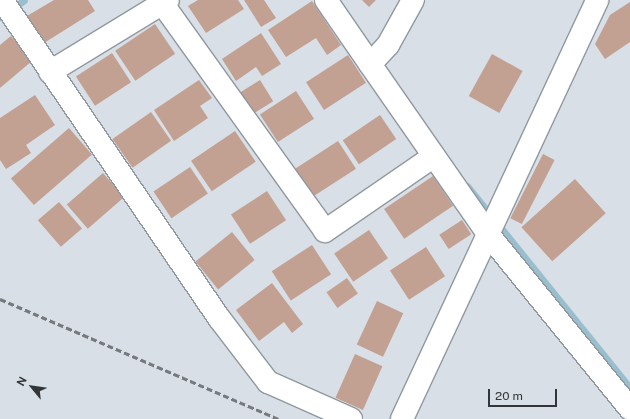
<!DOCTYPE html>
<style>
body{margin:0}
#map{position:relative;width:630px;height:419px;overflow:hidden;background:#d8dfe6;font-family:"Public Sans",sans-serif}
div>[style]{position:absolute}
.stream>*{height:7px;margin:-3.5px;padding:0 3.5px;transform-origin:3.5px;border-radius:3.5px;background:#99bfce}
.building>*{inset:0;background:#c2a092;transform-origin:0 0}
.roads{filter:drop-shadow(1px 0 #91989f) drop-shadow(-1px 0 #91989f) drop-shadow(0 1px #91989f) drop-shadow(0 -1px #91989f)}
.minor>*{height:22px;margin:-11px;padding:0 11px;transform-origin:11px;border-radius:11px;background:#fff}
.rail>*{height:3px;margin-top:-1.5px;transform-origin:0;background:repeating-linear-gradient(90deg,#767a7e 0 6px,transparent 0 9px)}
span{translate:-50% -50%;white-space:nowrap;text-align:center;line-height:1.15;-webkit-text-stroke:3px #d8dfe6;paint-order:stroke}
.north{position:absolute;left:12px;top:367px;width:40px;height:40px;-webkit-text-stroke:3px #d8dfe6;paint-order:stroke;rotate:299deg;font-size:11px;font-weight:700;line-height:16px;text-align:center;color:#333638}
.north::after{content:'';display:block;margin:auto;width:14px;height:18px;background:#333638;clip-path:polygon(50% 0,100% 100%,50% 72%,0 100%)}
.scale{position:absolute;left:488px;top:389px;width:69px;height:18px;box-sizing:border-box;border:2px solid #333638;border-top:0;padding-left:5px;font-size:12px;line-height:14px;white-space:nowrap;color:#333638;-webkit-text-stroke:3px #d8dfe6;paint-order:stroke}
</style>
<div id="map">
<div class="stream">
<i style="left:0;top:17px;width:29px;rotate:-35deg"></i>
<i style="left:467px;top:186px;width:260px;rotate:51.1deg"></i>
</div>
<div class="building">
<i style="clip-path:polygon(54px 0,88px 0,95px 11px,44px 43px,27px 16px)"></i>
<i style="clip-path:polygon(198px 0,238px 0,244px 9px,206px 33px,188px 6px)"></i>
<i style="clip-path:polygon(244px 0,264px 0,276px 18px,261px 27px)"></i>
<i style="clip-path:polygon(362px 0,376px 0,369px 7px)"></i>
<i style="clip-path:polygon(312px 1px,341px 45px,327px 55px,316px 38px,286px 57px,268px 30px)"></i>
<i style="clip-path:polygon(630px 2px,630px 42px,605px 59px,595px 44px,610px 15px)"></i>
<i style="left:155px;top:24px;width:36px;height:48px;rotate:56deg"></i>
<i style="clip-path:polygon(261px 33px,281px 64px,262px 76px,256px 67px,236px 81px,222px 59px)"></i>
<i style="clip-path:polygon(11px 36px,32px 61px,0 88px,0 45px)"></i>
<i style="left:112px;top:53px;width:35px;height:43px;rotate:57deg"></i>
<i style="left:492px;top:54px;width:35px;height:48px;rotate:29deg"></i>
<i style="left:348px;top:55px;width:33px;height:50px;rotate:57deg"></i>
<i style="clip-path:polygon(199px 80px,212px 98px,200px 106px,208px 118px,174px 141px,154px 110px)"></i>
<i style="left:260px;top:80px;width:25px;height:24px;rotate:58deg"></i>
<i style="left:296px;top:91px;width:33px;height:43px;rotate:57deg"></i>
<i style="clip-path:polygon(35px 95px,55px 125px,26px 145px,31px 153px,6px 169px,0 160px,0 118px)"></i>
<i style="left:151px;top:112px;width:35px;height:47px;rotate:55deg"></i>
<i style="left:380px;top:115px;width:29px;height:45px;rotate:56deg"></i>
<i style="left:69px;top:128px;width:35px;height:77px;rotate:49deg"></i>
<i style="left:235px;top:131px;width:37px;height:53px;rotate:56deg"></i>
<i style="left:338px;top:141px;width:33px;height:52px;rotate:57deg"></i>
<i style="left:543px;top:154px;width:13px;height:72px;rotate:27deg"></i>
<i style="left:190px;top:167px;width:32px;height:44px;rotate:56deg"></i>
<i style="left:103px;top:173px;width:32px;height:48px;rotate:49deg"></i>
<i style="left:433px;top:176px;width:36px;height:59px;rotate:56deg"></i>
<i style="left:575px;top:179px;width:46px;height:72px;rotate:48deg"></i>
<i style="left:267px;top:191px;width:35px;height:43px;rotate:57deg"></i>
<i style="left:59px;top:202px;width:35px;height:28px;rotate:49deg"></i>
<i style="left:462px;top:220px;width:17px;height:27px;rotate:57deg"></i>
<i style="left:369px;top:230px;width:34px;height:42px;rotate:56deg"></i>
<i style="left:232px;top:232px;width:36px;height:47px;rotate:51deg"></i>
<i style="left:312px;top:245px;width:35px;height:48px;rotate:57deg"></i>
<i style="left:426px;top:247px;width:35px;height:43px;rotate:57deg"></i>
<i style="left:347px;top:278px;width:19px;height:25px;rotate:55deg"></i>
<i style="clip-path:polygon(272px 283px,303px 324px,292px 333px,284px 322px,259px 341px,236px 310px)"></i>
<i style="left:377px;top:301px;width:29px;height:48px;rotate:25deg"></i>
<i style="left:355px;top:354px;width:30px;height:48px;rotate:24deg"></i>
</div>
<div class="roads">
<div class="minor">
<i style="left:2px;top:0;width:385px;rotate:55.7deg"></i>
<i style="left:219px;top:318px;width:81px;rotate:52.6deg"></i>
<i style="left:268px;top:382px;width:91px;rotate:24deg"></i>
<i style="left:326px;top:0;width:78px;rotate:55.5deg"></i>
<i style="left:413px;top:0;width:51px;rotate:119.1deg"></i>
<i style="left:388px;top:45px;width:26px;rotate:133deg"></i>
<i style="left:370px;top:64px;width:207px;rotate:55.2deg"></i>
<i style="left:488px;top:234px;width:225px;rotate:50.9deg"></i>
<i style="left:162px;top:3px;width:280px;rotate:54.4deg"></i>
<i style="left:325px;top:231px;width:132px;rotate:-34.5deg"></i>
<i style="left:50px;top:72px;width:138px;rotate:-31.4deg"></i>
<i style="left:402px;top:419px;width:462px;rotate:-65deg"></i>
</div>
</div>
<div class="rail">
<i style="left:0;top:299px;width:303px;rotate:23.3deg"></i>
</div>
<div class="north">N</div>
<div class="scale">20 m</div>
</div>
